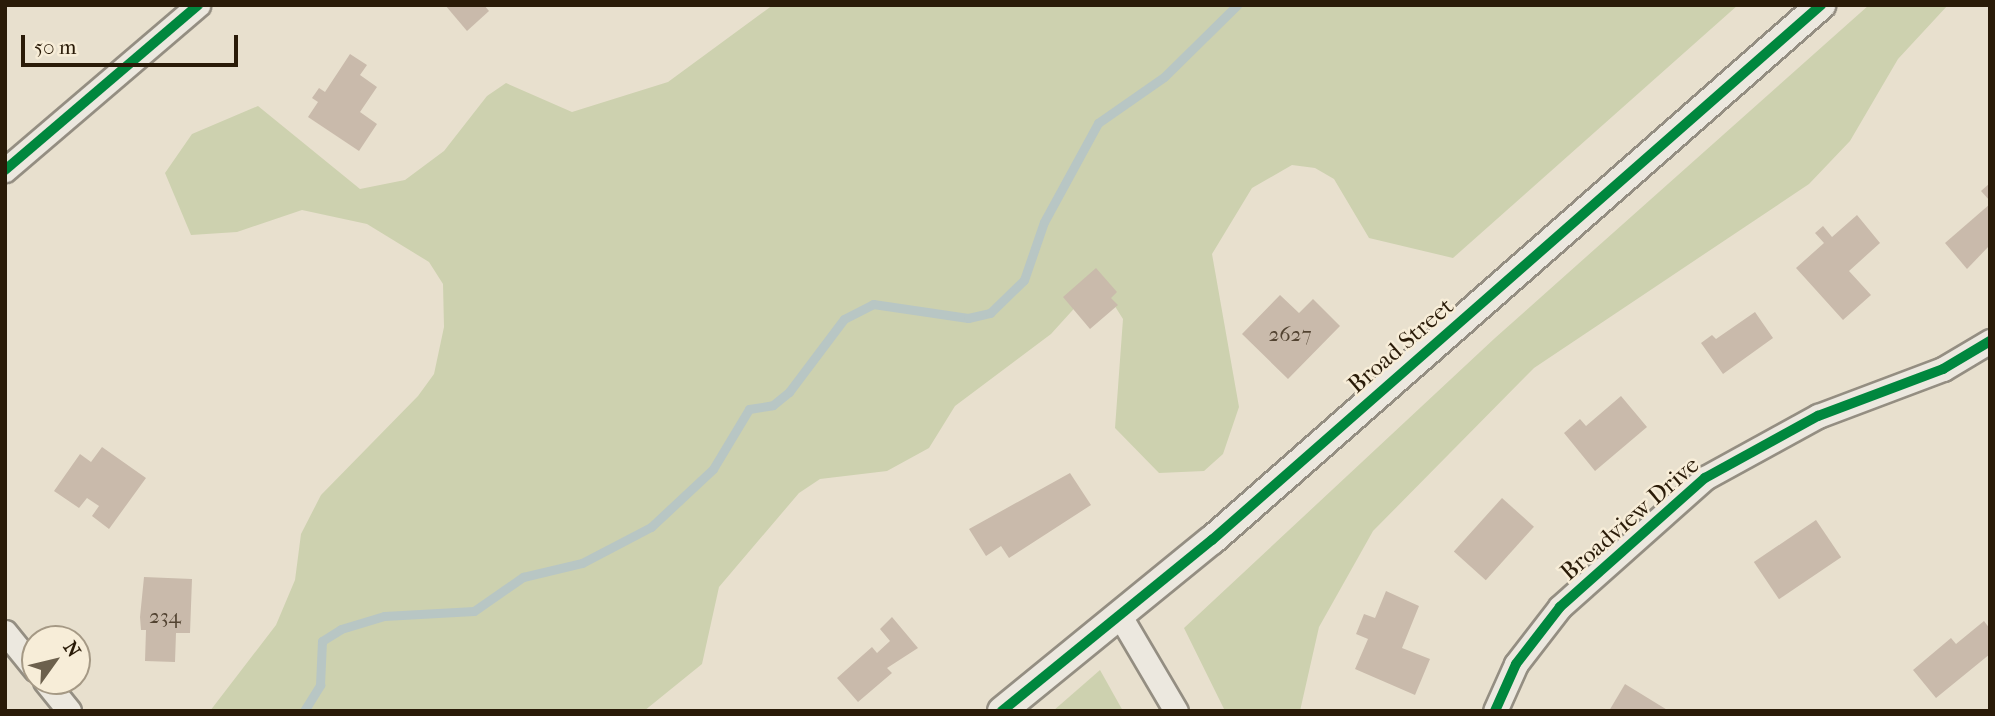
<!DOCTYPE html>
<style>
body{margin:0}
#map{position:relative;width:1995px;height:716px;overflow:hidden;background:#e8e0ce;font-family:"IM FELL French Canon",serif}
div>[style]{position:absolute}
.green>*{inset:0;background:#cdd1af}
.stream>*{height:9px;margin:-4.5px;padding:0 4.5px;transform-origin:4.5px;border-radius:4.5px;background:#b8c6c4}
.building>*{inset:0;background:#c9baab;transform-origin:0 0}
.roads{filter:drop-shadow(2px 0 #948e82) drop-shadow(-2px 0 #948e82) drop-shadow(0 2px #948e82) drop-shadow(0 -2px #948e82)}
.minor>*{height:23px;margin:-11.5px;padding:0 11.5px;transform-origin:11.5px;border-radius:11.5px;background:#ece8df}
.tertiary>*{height:28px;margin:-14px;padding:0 14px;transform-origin:14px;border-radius:14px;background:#ece8df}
.cycleway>*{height:10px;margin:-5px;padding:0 5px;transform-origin:5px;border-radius:5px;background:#00873e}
span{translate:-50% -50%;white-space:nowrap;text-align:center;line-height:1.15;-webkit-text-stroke:5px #f7edd8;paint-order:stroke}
.number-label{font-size:21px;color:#524331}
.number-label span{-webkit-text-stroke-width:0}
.street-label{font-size:24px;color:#2a1b08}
.frame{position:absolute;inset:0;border:7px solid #2a1b08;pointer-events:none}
.north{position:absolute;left:21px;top:625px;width:70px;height:70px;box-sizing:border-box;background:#f7edd8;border:2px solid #a59985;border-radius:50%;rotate:56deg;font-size:19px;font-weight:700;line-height:28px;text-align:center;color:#2a1b08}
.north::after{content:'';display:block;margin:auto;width:24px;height:32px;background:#6c604d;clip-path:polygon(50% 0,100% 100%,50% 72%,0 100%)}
.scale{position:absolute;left:21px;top:35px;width:217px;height:32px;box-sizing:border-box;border:4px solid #2a1b08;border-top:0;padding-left:9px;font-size:21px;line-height:24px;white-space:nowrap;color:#2a1b08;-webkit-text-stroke:5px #f7edd8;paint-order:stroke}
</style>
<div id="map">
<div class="green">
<i style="clip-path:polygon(773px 5px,1738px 5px,1453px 258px,1369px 238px,1334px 179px,1315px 168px,1292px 165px,1252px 188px,1212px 254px,1239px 407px,1223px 454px,1204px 471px,1159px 473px,1115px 428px,1123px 319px,1099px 281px,1051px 334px,955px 406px,929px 448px,887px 471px,820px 479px,799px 493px,719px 587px,702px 664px,644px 711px,210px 711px,276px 625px,295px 580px,301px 534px,321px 495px,418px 396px,434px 374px,444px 327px,443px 284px,429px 262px,367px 224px,302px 210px,237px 232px,191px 235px,165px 173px,192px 134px,258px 106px,360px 189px,405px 180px,444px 151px,487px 96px,506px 83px,572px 112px,668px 82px)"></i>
<i style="clip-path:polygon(1869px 5px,1948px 5px,1898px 59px,1850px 141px,1809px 184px,1534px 368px,1373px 531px,1319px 627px,1300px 711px,1225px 711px,1184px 628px,1495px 338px)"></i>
<i style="clip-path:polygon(1100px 670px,1123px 711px,1053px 711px)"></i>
</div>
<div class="stream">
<i style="left:304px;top:711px;width:31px;rotate:-58deg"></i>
<i style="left:320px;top:685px;width:44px;rotate:-87.4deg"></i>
<i style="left:322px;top:641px;width:22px;rotate:-32deg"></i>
<i style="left:341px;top:629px;width:45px;rotate:-16.8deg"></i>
<i style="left:384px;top:616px;width:90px;rotate:-3.2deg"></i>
<i style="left:474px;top:611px;width:60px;rotate:-34.8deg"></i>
<i style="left:523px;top:577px;width:61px;rotate:-13.3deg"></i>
<i style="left:582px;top:563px;width:78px;rotate:-27.6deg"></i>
<i style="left:651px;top:527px;width:85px;rotate:-43.1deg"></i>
<i style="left:713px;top:469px;width:70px;rotate:-59deg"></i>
<i style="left:749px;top:409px;width:24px;rotate:-9deg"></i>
<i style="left:773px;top:405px;width:21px;rotate:-39deg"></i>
<i style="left:789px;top:392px;width:91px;rotate:-53deg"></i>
<i style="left:844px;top:319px;width:33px;rotate:-27deg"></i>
<i style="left:873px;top:304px;width:96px;rotate:8.4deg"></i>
<i style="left:968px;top:318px;width:23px;rotate:-13deg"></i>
<i style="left:990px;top:313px;width:47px;rotate:-44.1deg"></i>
<i style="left:1024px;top:280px;width:61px;rotate:-71deg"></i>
<i style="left:1044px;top:222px;width:113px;rotate:-61.4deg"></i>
<i style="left:1098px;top:123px;width:80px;rotate:-34.9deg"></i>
<i style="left:1164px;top:77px;width:103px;rotate:-44.6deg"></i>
</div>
<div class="building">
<i style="clip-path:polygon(445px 5px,484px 5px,489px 11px,467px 31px)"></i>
<i style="clip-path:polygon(350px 54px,367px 65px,360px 75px,377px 87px,360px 112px,377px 124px,359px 151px,308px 117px,318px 102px,312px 98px,319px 88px,325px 92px)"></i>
<i style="clip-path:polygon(1990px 183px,1990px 201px,1981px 191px)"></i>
<i style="clip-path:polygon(1990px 204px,1990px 245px,1967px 269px,1945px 243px)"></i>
<i style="clip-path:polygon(1857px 215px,1880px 243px,1849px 271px,1871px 295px,1843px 320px,1796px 268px,1824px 243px,1815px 233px,1823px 226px,1832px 237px)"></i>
<i style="clip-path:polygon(1096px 268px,1117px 292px,1111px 298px,1118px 305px,1090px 329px,1063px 297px)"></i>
<i style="clip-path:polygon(1280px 295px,1299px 313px,1313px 299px,1340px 326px,1288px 379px,1242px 334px)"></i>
<i style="clip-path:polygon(1755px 312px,1773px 338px,1723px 374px,1701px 343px,1712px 335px,1716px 339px)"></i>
<i style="clip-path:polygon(1621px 396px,1647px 427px,1595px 471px,1564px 433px,1580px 419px,1586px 426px)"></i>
<i style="clip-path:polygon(102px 447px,146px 478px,109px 529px,92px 516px,99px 506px,87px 498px,79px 508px,54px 491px,80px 454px,91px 462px)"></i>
<i style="clip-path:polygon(1070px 473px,1091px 505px,1009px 558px,1001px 546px,986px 556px,969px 529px)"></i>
<i style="left:1502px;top:498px;width:43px;height:72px;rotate:42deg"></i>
<i style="left:1816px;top:520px;width:45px;height:75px;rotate:56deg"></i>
<i style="clip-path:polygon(144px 577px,192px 579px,190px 633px,176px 633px,175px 662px,145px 661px,146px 630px,141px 630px,140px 617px)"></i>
<i style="clip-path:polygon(1386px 591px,1419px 606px,1402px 648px,1430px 659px,1415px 695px,1355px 669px,1368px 639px,1356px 634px,1364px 614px,1375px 618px)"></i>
<i style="clip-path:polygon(892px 617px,918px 648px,887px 668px,892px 673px,858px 702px,837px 678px,872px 647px,877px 653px,890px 641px,880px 629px)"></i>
<i style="clip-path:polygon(1984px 621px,1990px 629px,1990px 654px,1936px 698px,1913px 670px,1951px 638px,1956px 644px)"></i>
<i style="clip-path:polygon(1625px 684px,1669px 711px,1609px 711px)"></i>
</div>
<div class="roads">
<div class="minor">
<i style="left:5px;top:170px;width:254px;rotate:-40.5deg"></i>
<i style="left:1120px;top:616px;width:110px;rotate:59.5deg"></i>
<i style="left:5px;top:632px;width:48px;rotate:51deg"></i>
<i style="left:45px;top:681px;width:38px;rotate:51deg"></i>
<i style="left:1495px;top:711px;width:51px;rotate:-65.9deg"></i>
<i style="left:1516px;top:664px;width:72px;rotate:-52.3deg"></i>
<i style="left:1560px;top:607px;width:194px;rotate:-41.7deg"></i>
<i style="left:1705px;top:478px;width:129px;rotate:-28.8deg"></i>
<i style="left:1818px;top:416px;width:134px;rotate:-20.6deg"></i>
<i style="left:1943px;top:369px;width:55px;rotate:-30.8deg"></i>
</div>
<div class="tertiary">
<i style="left:1002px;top:711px;width:271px;rotate:-39.2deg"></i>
<i style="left:1212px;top:540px;width:811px;rotate:-41.3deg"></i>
</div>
</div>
<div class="cycleway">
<i style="left:5px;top:170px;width:254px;rotate:-40.5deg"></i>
<i style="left:1002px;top:711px;width:271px;rotate:-39.2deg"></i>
<i style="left:1212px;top:540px;width:811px;rotate:-41.3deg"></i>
<i style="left:1495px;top:711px;width:51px;rotate:-65.9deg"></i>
<i style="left:1516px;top:664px;width:72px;rotate:-52.3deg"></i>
<i style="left:1560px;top:607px;width:194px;rotate:-41.7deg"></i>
<i style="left:1705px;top:478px;width:129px;rotate:-28.8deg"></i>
<i style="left:1818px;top:416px;width:134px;rotate:-20.6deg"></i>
<i style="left:1943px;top:369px;width:55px;rotate:-30.8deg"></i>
</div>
<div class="number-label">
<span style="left:1290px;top:334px">2627</span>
<span style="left:165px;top:616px">234</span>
</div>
<div class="street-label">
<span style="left:1401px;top:346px;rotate:-41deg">Broad Street</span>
<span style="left:1630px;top:519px;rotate:-41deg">Broadview Drive</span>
</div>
<div class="frame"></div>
<div class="north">N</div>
<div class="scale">50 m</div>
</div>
